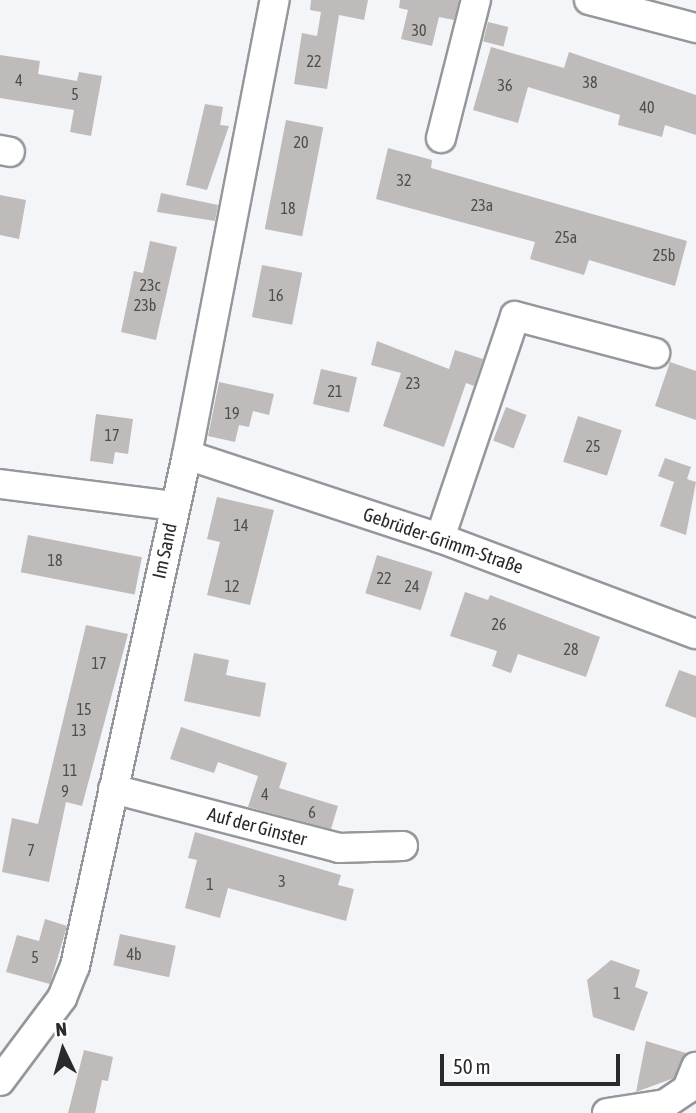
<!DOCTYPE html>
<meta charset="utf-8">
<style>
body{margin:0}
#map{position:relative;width:696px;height:1113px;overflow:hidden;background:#f3f5f8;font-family:"Asap Condensed",sans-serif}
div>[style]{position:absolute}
.building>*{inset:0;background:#bfbbba;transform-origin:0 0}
.roads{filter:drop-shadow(2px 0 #95989b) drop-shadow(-2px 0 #95989b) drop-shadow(0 2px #95989b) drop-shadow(0 -2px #95989b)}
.minor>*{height:28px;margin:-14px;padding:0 14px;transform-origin:14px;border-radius:14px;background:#fff}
span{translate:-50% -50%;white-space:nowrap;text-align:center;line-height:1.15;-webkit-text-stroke:5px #fff;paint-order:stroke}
.number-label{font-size:16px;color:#4e4e4f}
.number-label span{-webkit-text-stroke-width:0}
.street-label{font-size:19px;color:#292a2b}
.north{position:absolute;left:28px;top:1015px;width:70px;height:70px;-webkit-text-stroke:5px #fff;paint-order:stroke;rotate:355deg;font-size:19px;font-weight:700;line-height:28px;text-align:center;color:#292a2b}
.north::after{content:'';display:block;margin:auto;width:24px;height:32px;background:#292a2b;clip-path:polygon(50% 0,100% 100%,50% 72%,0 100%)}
.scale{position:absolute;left:440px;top:1054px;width:180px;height:32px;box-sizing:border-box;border:4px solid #292a2b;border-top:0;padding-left:9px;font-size:21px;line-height:24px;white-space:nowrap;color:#292a2b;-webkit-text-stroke:5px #fff;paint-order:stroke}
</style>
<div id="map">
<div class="building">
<i style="clip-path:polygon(311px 0,368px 0,364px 20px,339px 15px,327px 89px,294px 84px,302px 33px,317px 36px,321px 12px,310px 10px)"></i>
<i style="clip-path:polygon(400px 0,459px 0,454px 20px,439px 17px,432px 46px,401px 39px,408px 10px,399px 8px)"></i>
<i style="left:488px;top:22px;width:21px;height:20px;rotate:14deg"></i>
<i style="clip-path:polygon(491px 47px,564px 68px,569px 52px,696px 95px,696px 135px,665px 125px,662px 137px,618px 125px,620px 115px,528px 87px,518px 123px,473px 110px)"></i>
<i style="clip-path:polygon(0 55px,40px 61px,38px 74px,77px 81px,79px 72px,102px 76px,91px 136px,70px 132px,74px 110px,0 98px)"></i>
<i style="clip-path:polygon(205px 104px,223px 107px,220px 125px,229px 126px,207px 190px,186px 185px)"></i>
<i style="left:286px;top:120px;width:38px;height:111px;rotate:11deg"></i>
<i style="clip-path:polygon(388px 148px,432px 160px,431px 168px,687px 241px,675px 286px,589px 260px,584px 275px,530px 259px,535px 242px,376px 199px)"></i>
<i style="clip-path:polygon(161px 193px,218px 205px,215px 221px,157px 212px)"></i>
<i style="clip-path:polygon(0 195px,26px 200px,19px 239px,0 235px)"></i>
<i style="clip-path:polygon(150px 241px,177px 247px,156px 340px,121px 332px,134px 271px,143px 273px)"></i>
<i style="left:262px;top:265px;width:41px;height:53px;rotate:11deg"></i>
<i style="clip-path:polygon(377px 341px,449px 369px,455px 350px,483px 359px,474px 386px,466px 383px,444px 447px,383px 426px,401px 373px,371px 365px)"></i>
<i style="clip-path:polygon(670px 362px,696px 371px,696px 420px,655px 406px)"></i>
<i style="left:321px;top:369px;width:37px;height:36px;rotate:13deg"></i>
<i style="clip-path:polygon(219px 382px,274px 394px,269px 415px,253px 411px,249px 427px,239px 425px,235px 442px,208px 436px)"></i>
<i style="left:506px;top:407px;width:22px;height:36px;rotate:21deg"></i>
<i style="clip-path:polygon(96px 414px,133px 419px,128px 454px,115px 452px,113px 464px,90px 461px)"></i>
<i style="left:578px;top:416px;width:46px;height:48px;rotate:18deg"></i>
<i style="clip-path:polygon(665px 458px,691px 467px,687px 479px,696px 482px,686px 535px,660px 526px,674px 482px,658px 476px)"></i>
<i style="clip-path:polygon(217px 497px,274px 510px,250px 605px,207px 595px,220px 542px,207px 539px)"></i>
<i style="left:28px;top:535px;width:116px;height:38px;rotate:11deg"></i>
<i style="left:377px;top:555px;width:58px;height:40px;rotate:17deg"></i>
<i style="clip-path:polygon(465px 592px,488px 600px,490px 595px,600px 637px,586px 677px,518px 654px,511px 673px,492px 666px,497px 651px,450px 636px)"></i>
<i style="clip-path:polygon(86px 625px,128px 634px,82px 806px,66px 802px,49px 882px,2px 872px,12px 818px,38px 824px)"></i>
<i style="clip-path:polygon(194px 653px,229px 660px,226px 675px,266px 683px,260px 717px,184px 701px)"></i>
<i style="clip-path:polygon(679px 670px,696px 676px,696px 718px,665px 706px)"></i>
<i style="clip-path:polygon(181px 727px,287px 763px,279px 788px,338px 806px,331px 829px,248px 807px,258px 776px,218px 762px,214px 773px,170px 759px)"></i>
<i style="clip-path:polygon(195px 832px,341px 875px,338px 885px,354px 889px,346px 921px,228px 888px,220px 918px,185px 908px,197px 860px,188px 858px)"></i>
<i style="clip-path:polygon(45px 919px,67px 926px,50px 984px,6px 972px,17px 935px,39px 941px)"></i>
<i style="left:120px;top:934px;width:57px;height:32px;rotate:12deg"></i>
<i style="clip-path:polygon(611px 960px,640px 970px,635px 987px,648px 992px,634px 1031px,593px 1017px,587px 980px)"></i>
<i style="clip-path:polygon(646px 1041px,686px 1053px,674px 1078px,636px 1092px)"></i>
<i style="clip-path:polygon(84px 1050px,113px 1057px,108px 1081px,102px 1080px,95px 1113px,68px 1113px)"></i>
</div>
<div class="roads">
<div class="minor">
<i style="left:589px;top:0;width:111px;rotate:14.7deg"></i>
<i style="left:441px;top:138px;width:142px;rotate:-75.8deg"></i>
<i style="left:0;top:150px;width:10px;rotate:11deg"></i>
<i style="left:187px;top:455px;width:266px;rotate:18.2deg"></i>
<i style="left:440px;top:538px;width:273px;rotate:20.6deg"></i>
<i style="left:0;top:484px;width:176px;rotate:7.2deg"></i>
<i style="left:440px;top:538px;width:234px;rotate:-71.3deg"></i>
<i style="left:515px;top:316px;width:145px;rotate:14.8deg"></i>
<i style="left:113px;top:789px;width:234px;rotate:14.6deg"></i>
<i style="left:339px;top:848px;width:64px;rotate:-1.8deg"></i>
<i style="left:0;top:1081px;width:104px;rotate:-53.2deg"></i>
<i style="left:62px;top:998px;width:35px;rotate:-68deg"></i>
<i style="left:75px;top:966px;width:523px;rotate:-77.64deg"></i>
<i style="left:187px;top:455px;width:463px;rotate:-79.1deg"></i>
<i style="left:607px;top:1113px;width:59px;rotate:-8.8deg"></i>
<i style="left:665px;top:1104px;width:27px;rotate:-34deg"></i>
<i style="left:687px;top:1089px;width:24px;rotate:-68deg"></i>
</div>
</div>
<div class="number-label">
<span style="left:419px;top:30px">30</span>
<span style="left:314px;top:61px">22</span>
<span style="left:19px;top:80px">4</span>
<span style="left:590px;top:82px">38</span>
<span style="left:505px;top:85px">36</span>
<span style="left:75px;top:94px">5</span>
<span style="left:647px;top:107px">40</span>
<span style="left:301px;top:142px">20</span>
<span style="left:404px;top:180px">32</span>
<span style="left:482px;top:205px">23a</span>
<span style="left:288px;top:208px">18</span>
<span style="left:566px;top:237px">25a</span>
<span style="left:664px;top:255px">25b</span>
<span style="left:150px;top:285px">23c</span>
<span style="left:276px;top:295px">16</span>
<span style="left:145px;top:305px">23b</span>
<span style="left:413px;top:383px">23</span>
<span style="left:335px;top:391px">21</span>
<span style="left:232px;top:413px">19</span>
<span style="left:112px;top:435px">17</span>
<span style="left:593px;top:446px">25</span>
<span style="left:241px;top:525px">14</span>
<span style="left:55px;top:560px">18</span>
<span style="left:384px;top:578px">22</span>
<span style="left:232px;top:586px">12</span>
<span style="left:412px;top:586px">24</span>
<span style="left:499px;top:624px">26</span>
<span style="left:571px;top:649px">28</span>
<span style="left:99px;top:663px">17</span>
<span style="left:84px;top:709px">15</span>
<span style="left:79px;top:730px">13</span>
<span style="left:70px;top:770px">11</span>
<span style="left:65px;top:791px">9</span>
<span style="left:265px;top:794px">4</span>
<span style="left:312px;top:812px">6</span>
<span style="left:31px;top:850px">7</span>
<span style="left:282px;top:881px">3</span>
<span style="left:210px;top:884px">1</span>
<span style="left:134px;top:954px">4b</span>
<span style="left:35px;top:957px">5</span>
<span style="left:617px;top:993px">1</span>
</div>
<div class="street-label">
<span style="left:443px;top:541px;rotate:19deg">Gebrüder-Grimm-Straße</span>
<span style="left:165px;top:551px;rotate:-78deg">Im Sand</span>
<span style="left:257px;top:827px;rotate:15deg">Auf der Ginster</span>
</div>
<div class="north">N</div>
<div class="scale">50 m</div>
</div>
